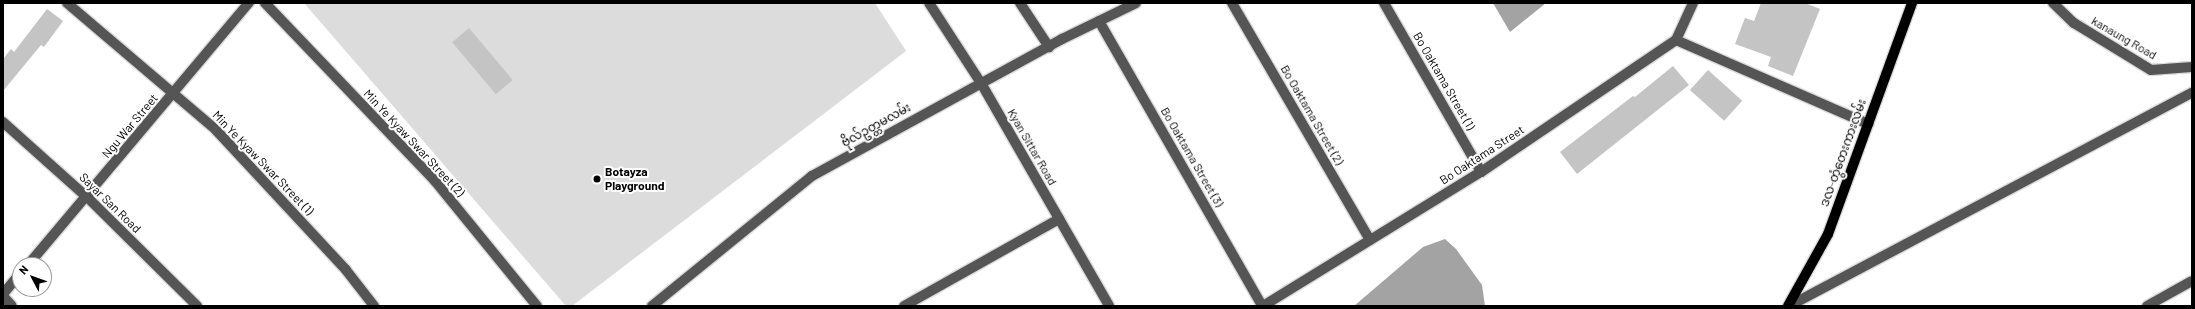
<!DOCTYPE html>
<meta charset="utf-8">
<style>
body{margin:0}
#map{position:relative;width:2195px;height:309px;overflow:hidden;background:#fff;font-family:Barlow,"Noto Sans Myanmar",sans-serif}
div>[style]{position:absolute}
.green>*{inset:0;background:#dcdcdc}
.water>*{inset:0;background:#a3a3a3}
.building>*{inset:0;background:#c4c4c4;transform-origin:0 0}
.roads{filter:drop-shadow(1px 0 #dbdbdb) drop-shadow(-1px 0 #dbdbdb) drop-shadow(0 1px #dbdbdb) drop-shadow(0 -1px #dbdbdb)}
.minor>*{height:10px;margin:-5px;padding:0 5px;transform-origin:5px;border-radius:5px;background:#555}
.major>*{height:10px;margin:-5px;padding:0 5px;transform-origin:5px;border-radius:5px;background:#000}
.dots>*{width:11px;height:11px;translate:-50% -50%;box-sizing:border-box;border:2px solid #fff;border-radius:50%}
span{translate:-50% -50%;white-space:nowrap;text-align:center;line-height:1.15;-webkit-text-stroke:4px #fff;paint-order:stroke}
.street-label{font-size:12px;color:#000}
.poi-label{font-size:12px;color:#000;font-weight:700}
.left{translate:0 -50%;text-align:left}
.frame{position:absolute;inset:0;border:4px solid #000;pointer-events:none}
.north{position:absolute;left:12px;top:257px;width:40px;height:40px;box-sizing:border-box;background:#fff;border:1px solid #999;border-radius:50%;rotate:311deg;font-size:11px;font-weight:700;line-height:16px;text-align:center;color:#000}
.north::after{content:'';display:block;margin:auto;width:14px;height:18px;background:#000;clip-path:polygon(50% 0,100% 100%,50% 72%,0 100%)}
</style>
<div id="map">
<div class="green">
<i style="clip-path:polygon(304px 3px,875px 3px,906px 51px,572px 306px,566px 306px)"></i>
</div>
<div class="water">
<i style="clip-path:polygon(1493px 3px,1546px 3px,1510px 32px)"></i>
<i style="clip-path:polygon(1445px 239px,1456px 249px,1482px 285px,1485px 306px,1354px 306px,1423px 247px)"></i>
</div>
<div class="building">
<i style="clip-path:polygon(1761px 3px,1805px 3px,1820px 9px,1793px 76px,1768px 66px,1771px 57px,1735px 44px,1745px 18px,1754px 21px)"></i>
<i style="clip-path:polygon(47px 9px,63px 21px,44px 47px,41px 45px,3px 91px,3px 59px,11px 49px,14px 52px)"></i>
<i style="left:469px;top:28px;width:68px;height:22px;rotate:50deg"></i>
<i style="clip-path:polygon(1673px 66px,1689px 85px,1577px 174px,1560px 152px,1633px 96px,1635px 97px)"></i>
<i style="left:1708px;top:70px;width:46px;height:27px;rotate:42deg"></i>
</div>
<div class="roads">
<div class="minor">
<i style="left:67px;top:3px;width:196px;rotate:40.4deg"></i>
<i style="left:216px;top:130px;width:191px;rotate:47.1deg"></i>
<i style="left:346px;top:270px;width:46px;rotate:52.1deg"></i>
<i style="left:265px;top:3px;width:246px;rotate:46.3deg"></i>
<i style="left:435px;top:181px;width:161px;rotate:50.8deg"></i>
<i style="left:929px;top:3px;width:95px;rotate:57deg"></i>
<i style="left:981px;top:83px;width:257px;rotate:60.1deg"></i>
<i style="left:1020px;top:3px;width:53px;rotate:56.6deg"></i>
<i style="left:1232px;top:3px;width:274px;rotate:59.8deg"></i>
<i style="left:1384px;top:3px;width:195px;rotate:60.1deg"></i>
<i style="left:2053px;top:3px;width:29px;rotate:44deg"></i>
<i style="left:2074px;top:23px;width:90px;rotate:31.4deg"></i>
<i style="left:2151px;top:70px;width:41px;rotate:-4.2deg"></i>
<i style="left:1099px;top:21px;width:328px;rotate:60.2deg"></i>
<i style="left:1676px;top:40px;width:210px;rotate:23.6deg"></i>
<i style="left:3px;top:122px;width:113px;rotate:41.8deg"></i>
<i style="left:87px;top:197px;width:155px;rotate:44.7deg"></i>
<i style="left:28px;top:265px;width:343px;rotate:-49.9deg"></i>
<i style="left:3px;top:294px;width:26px;rotate:-50deg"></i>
<i style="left:3px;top:296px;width:13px;rotate:48deg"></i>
<i style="left:652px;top:306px;width:206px;rotate:-39.1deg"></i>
<i style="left:812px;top:176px;width:285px;rotate:-28.7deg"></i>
<i style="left:1062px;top:39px;width:82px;rotate:-25.9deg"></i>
<i style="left:904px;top:306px;width:178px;rotate:-29.3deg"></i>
<i style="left:1263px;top:306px;width:256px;rotate:-31.6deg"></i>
<i style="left:1481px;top:172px;width:235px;rotate:-34.1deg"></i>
<i style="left:1676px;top:40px;width:41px;rotate:-65.3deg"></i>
<i style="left:1789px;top:306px;width:456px;rotate:-27.9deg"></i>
<i style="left:2147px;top:306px;width:51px;rotate:-29.1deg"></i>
</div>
<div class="major">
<i style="left:1788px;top:306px;width:82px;rotate:-60.9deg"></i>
<i style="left:1828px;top:234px;width:246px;rotate:-70deg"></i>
</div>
</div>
<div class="dots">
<i style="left:597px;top:179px;background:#000"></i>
</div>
<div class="street-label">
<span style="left:2124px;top:38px;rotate:30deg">kanaung Road</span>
<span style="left:1444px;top:81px;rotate:60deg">Bo Oaktama Street (1)</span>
<span style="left:1312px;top:115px;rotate:60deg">Bo Oaktama Street (2)</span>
<span style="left:876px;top:125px;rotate:-29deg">ဗိုလ်ဥတ္တမလမ်း</span>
<span style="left:130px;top:126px;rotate:-50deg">Ngu War Street</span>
<span style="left:414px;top:143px;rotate:47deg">Min Ye Kyaw Swar Street (2)</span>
<span style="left:1032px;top:147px;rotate:60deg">Kyan Sittar Road</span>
<span style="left:1843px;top:153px;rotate:-70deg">ဒလ-တွံတေးကားလမ်း</span>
<span style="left:1482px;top:155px;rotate:-33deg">Bo Oaktama Street</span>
<span style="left:1192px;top:157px;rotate:60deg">Bo Oaktama Street (3)</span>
<span style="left:263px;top:163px;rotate:46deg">Min Ye Kyaw Swar Street (1)</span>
<span style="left:110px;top:203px;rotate:44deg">Sayar San Road</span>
</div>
<div class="poi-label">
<span class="left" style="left:605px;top:179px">Botayza<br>Playground</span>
</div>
<div class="frame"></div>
<div class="north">N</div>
</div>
